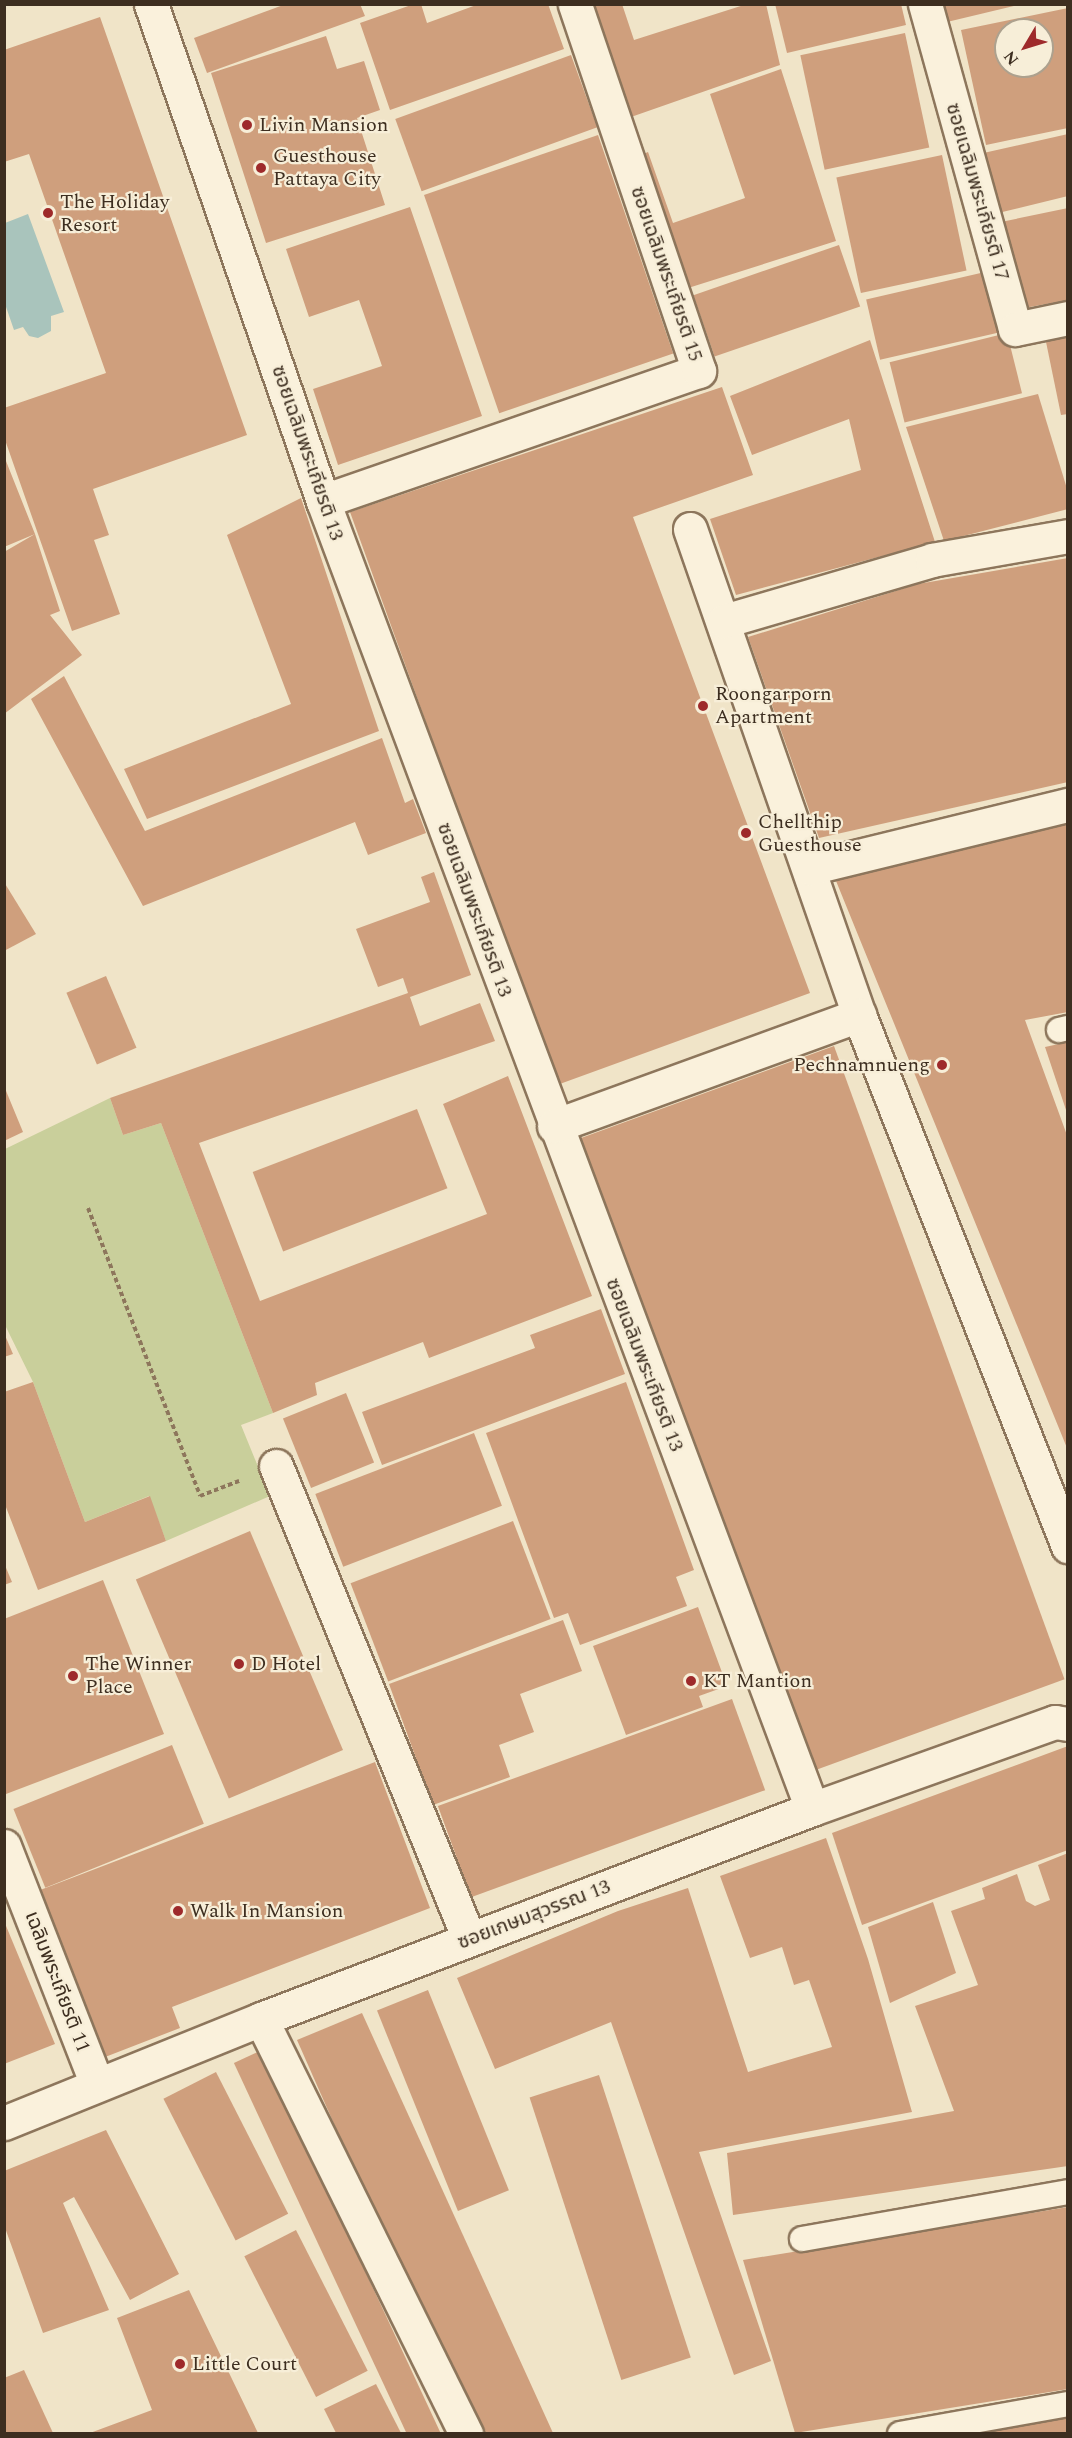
<!DOCTYPE html>
<meta charset="utf-8">
<style>
body{margin:0}
#map{position:relative;width:1072px;height:2438px;overflow:hidden;background:#f0e4c8;font-family:Spectral,"Noto Sans Thai",serif}
div>[style]{position:absolute}
.green>*{inset:0;background:#c9cf9b}
.water>*{inset:0;background:#a9c4bc}
.building>*{inset:0;background:#cf9f7d;transform-origin:0 0}
.path>*{height:4px;margin-top:-2px;transform-origin:0;background:repeating-linear-gradient(90deg,#8d765c 0 4.5px,transparent 0 7.5px)}
.roads{filter:drop-shadow(2px 0 #8d765c) drop-shadow(-2px 0 #8d765c) drop-shadow(0 2px #8d765c) drop-shadow(0 -2px #8d765c)}
.service>*{height:24px;margin:-12px;padding:0 12px;transform-origin:12px;border-radius:12px;background:#faf1dc}
.minor>*{height:33px;margin:-16.5px;padding:0 16.5px;transform-origin:16.5px;border-radius:16.5px;background:#faf1dc}
.tertiary>*{height:33px;margin:-16.5px;padding:0 16.5px;transform-origin:16.5px;border-radius:16.5px;background:#faf1dc}
.dots>*{width:16px;height:16px;translate:-50% -50%;box-sizing:border-box;border:3px solid #f7eed8;border-radius:50%}
span{translate:-50% -50%;white-space:nowrap;text-align:center;line-height:1.15;-webkit-text-stroke:4.5px #f7eed8;paint-order:stroke}
.poi-label{font-size:20px;color:#3d2e20}
.left{translate:0 -50%;text-align:left}
.right{translate:-100% -50%;text-align:right}
.street-label{font-size:20px;color:#3d2e20}
.frame{position:absolute;inset:0;border:6px solid #3d2e20;pointer-events:none}
.north{position:absolute;left:994px;top:18px;width:60px;height:60px;box-sizing:border-box;background:#f7eed8;border:2px solid #ada18e;border-radius:50%;rotate:232deg;font-size:16px;font-weight:700;line-height:24px;text-align:center;color:#3d2e20}
.north::after{content:'';display:block;margin:auto;width:21px;height:27px;background:#9e2a2b;clip-path:polygon(50% 0,100% 100%,50% 72%,0 100%)}
</style>
<div id="map">
<div class="green">
<i style="clip-path:polygon(110px 1098px,123px 1135px,161px 1123px,273px 1413px,241px 1425px,270px 1496px,166px 1541px,149px 1496px,85px 1522px,33px 1382px,5px 1325px,5px 1149px)"></i>
</div>
<div class="water">
<i style="clip-path:polygon(28px 214px,64px 312px,51px 316px,51px 331px,38px 338px,29px 336px,23px 327px,14px 330px,5px 304px,5px 223px)"></i>
</div>
<div class="building">
<i style="clip-path:polygon(286px 4px,360px 4px,365px 16px,207px 73px,194px 38px)"></i>
<i style="clip-path:polygon(414px 4px,421px 4px,427px 23px,479px 4px,548px 4px,564px 49px,390px 110px,360px 23px)"></i>
<i style="clip-path:polygon(593px 4px,622px 4px,634px 40px,747px 4px,766px 4px,780px 65px,631px 117px)"></i>
<i style="clip-path:polygon(775px 4px,901px 4px,906px 25px,787px 53px)"></i>
<i style="clip-path:polygon(942px 4px,1017px 4px,1018px 5px,947px 22px)"></i>
<i style="clip-path:polygon(evenodd,1068px 8px,1068px 128px,986px 145px,961px 30px,1068px 8px,1006px 30px,1042px 30px,1042px 66px,1006px 66px,1006px 30px)"></i>
<i style="clip-path:polygon(100px 17px,247px 435px,93px 489px,109px 535px,94px 540px,120px 614px,72px 631px,4px 437px,4px 408px,106px 373px,29px 154px,4px 162px,4px 50px)"></i>
<i style="left:905px;top:33px;width:117px;height:107px;rotate:78deg"></i>
<i style="clip-path:polygon(326px 36px,337px 69px,364px 61px,380px 110px,357px 118px,385px 205px,266px 243px,211px 73px)"></i>
<i style="left:571px;top:55px;width:77px;height:187px;rotate:70deg"></i>
<i style="clip-path:polygon(781px 69px,836px 241px,685px 289px,639px 156px,648px 152px,673px 223px,745px 198px,710px 94px)"></i>
<i style="clip-path:polygon(1068px 134px,1068px 196px,994px 214px,979px 154px)"></i>
<i style="left:598px;top:135px;width:231px;height:184px;rotate:71deg"></i>
<i style="left:942px;top:155px;width:118px;height:108px;rotate:78deg"></i>
<i style="clip-path:polygon(410px 207px,482px 416px,338px 465px,313px 389px,382px 366px,359px 300px,309px 317px,286px 249px)"></i>
<i style="clip-path:polygon(1068px 208px,1068px 300px,1019px 309px,1001px 222px)"></i>
<i style="left:839px;top:245px;width:65px;height:154px;rotate:71deg"></i>
<i style="left:985px;top:272px;width:62px;height:122px;rotate:77deg"></i>
<i style="clip-path:polygon(1068px 332px,1068px 414px,1061px 415px,1045px 337px)"></i>
<i style="left:1007px;top:333px;width:62px;height:121px;rotate:76deg"></i>
<i style="clip-path:polygon(870px 340px,935px 542px,736px 595px,710px 519px,861px 470px,849px 419px,752px 455px,730px 396px)"></i>
<i style="clip-path:polygon(722px 387px,753px 475px,633px 517px,810px 993px,557px 1085px,350px 512px)"></i>
<i style="clip-path:polygon(1038px 394px,1068px 492px,1068px 509px,944px 541px,906px 427px)"></i>
<i style="clip-path:polygon(4px 456px,35px 534px,60px 611px,50px 615px,82px 655px,4px 714px,4px 552px,35px 534px,4px 547px)"></i>
<i style="clip-path:polygon(301px 498px,379px 731px,147px 819px,124px 769px,291px 704px,227px 535px)"></i>
<i style="clip-path:polygon(1068px 558px,1068px 782px,819px 838px,748px 637px,918px 584px)"></i>
<i style="clip-path:polygon(64px 676px,145px 831px,382px 738px,405px 803px,413px 799px,426px 833px,368px 855px,355px 822px,143px 906px,31px 699px)"></i>
<i style="clip-path:polygon(1068px 822px,1068px 1012px,1025px 1020px,1068px 1138px,1067px 1448px,834px 876px,962px 841px)"></i>
<i style="clip-path:polygon(434px 872px,471px 975px,410px 997px,420px 1026px,480px 1003px,495px 1041px,199px 1143px,260px 1301px,487px 1214px,443px 1104px,508px 1076px,592px 1296px,429px 1358px,423px 1342px,315px 1383px,317px 1395px,273px 1413px,161px 1123px,123px 1135px,110px 1098px,408px 993px,403px 978px,378px 987px,356px 929px,430px 902px,421px 877px)"></i>
<i style="clip-path:polygon(4px 882px,36px 934px,4px 951px)"></i>
<i style="left:106px;top:976px;width:78px;height:43px;rotate:67deg"></i>
<i style="clip-path:polygon(1068px 1042px,1068px 1113px,1067px 1113px,1045px 1047px)"></i>
<i style="left:834px;top:1046px;width:674px;height:275px;rotate:70deg"></i>
<i style="clip-path:polygon(4px 1086px,23px 1132px,4px 1141px)"></i>
<i style="left:417px;top:1109px;width:85px;height:176px;rotate:69deg"></i>
<i style="clip-path:polygon(601px 1309px,625px 1374px,382px 1465px,362px 1412px,535px 1348px,530px 1335px)"></i>
<i style="clip-path:polygon(4px 1333px,13px 1354px,4px 1357px)"></i>
<i style="clip-path:polygon(33px 1382px,85px 1522px,150px 1496px,166px 1541px,38px 1590px,4px 1502px,4px 1392px)"></i>
<i style="clip-path:polygon(626px 1382px,694px 1570px,676px 1577px,687px 1606px,580px 1645px,568px 1613px,554px 1618px,486px 1433px)"></i>
<i style="left:346px;top:1393px;width:75px;height:68px;rotate:68deg"></i>
<i style="left:474px;top:1433px;width:78px;height:170px;rotate:69deg"></i>
<i style="left:513px;top:1521px;width:105px;height:174px;rotate:69deg"></i>
<i style="left:250px;top:1531px;width:238px;height:124px;rotate:67deg"></i>
<i style="clip-path:polygon(4px 1563px,12px 1582px,4px 1585px)"></i>
<i style="clip-path:polygon(103px 1580px,164px 1734px,6px 1794px,4px 1619px)"></i>
<i style="clip-path:polygon(698px 1607px,727px 1686px,699px 1696px,703px 1707px,626px 1735px,593px 1646px)"></i>
<i style="clip-path:polygon(563px 1620px,582px 1671px,520px 1694px,534px 1732px,499px 1745px,510px 1777px,433px 1805px,389px 1684px)"></i>
<i style="left:732px;top:1699px;width:97px;height:313px;rotate:70deg"></i>
<i style="left:172px;top:1745px;width:85px;height:171px;rotate:68deg"></i>
<i style="clip-path:polygon(1068px 1746px,1068px 1850px,862px 1925px,832px 1833px)"></i>
<i style="clip-path:polygon(375px 1762px,430px 1908px,172px 2007px,180px 2028px,100px 2059px,35px 1892px)"></i>
<i style="clip-path:polygon(826px 1838px,868px 1959px,912px 2112px,699px 2152px,771px 2361px,734px 2375px,611px 2022px,495px 2069px,457px 1978px,618px 1911px,688px 1888px,748px 2072px,832px 2047px,809px 1980px,794px 1985px,782px 1947px,750px 1958px,720px 1876px)"></i>
<i style="clip-path:polygon(1068px 1853px,1068px 2166px,733px 2215px,727px 2153px,954px 2111px,915px 2006px,978px 1985px,951px 1911px,985px 1899px,982px 1888px,1017px 1874px,1026px 1901px,1035px 1906px,1050px 1900px,1038px 1865px)"></i>
<i style="clip-path:polygon(933px 1902px,956px 1973px,890px 2003px,868px 1927px)"></i>
<i style="clip-path:polygon(4px 1921px,55px 2044px,4px 2064px)"></i>
<i style="left:428px;top:1990px;width:216px;height:55px;rotate:68deg"></i>
<i style="clip-path:polygon(362px 2013px,553px 2433px,481px 2433px,399px 2271px,297px 2040px)"></i>
<i style="left:262px;top:2050px;width:424px;height:31px;rotate:65deg"></i>
<i style="left:216px;top:2072px;width:159px;height:59px;rotate:63deg"></i>
<i style="left:599px;top:2075px;width:297px;height:73px;rotate:72deg"></i>
<i style="clip-path:polygon(106px 2130px,179px 2274px,130px 2300px,74px 2197px,63px 2203px,109px 2310px,43px 2333px,4px 2225px,4px 2171px)"></i>
<i style="clip-path:polygon(1068px 2207px,1068px 2389px,795px 2433px,743px 2260px)"></i>
<i style="left:296px;top:2230px;width:158px;height:58px;rotate:63deg"></i>
<i style="clip-path:polygon(189px 2290px,258px 2433px,90px 2433px,152px 2410px,117px 2318px)"></i>
<i style="clip-path:polygon(24px 2370px,53px 2433px,4px 2433px,4px 2378px)"></i>
<i style="clip-path:polygon(376px 2384px,401px 2433px,336px 2433px,324px 2409px)"></i>
<i style="clip-path:polygon(1068px 2418px,1068px 2433px,987px 2433px,987px 2432px)"></i>
</div>
<div class="path">
<i style="left:88px;top:1208px;width:309px;rotate:68.7deg"></i>
<i style="left:200px;top:1496px;width:42px;rotate:-21deg"></i>
</div>
<div class="roads">
<div class="service">
<i style="left:1059px;top:1030px;width:9px;rotate:-13deg"></i>
<i style="left:802px;top:2239px;width:270px;rotate:-10deg"></i>
<i style="left:900px;top:2434px;width:171px;rotate:-10.1deg"></i>
</div>
<div class="minor">
<i style="left:151px;top:4px;width:526px;rotate:70.91deg"></i>
<i style="left:323px;top:501px;width:1396px;rotate:69.5deg"></i>
<i style="left:925px;top:4px;width:337px;rotate:74.5deg"></i>
<i style="left:1015px;top:329px;width:54px;rotate:-11.7deg"></i>
<i style="left:323px;top:501px;width:398px;rotate:-19.1deg"></i>
<i style="left:699px;top:371px;width:387px;rotate:-108.7deg"></i>
<i style="left:690px;top:529px;width:515px;rotate:70.83deg"></i>
<i style="left:859px;top:1015px;width:571px;rotate:68.52deg"></i>
<i style="left:724px;top:621px;width:217px;rotate:-16.3deg"></i>
<i style="left:932px;top:560px;width:138px;rotate:-10deg"></i>
<i style="left:809px;top:868px;width:267px;rotate:-13.7deg"></i>
<i style="left:554px;top:1126px;width:325px;rotate:-20deg"></i>
<i style="left:276px;top:1466px;width:511px;rotate:67.8deg"></i>
<i style="left:4px;top:1846px;width:256px;rotate:68.7deg"></i>
<i style="left:261px;top:2019px;width:463px;rotate:63.7deg"></i>
</div>
<div class="tertiary">
<i style="left:4px;top:2123px;width:277px;rotate:-22deg"></i>
<i style="left:261px;top:2019px;width:590px;rotate:-20.86deg"></i>
<i style="left:812px;top:1809px;width:258px;rotate:-19.7deg"></i>
<i style="left:1055px;top:1722px;width:13px;rotate:9deg"></i>
</div>
</div>
<div class="dots">
<i style="left:247px;top:125px;background:#9e2a2b"></i>
<i style="left:261px;top:168px;background:#9e2a2b"></i>
<i style="left:48px;top:213px;background:#9e2a2b"></i>
<i style="left:703px;top:706px;background:#9e2a2b"></i>
<i style="left:746px;top:833px;background:#9e2a2b"></i>
<i style="left:942px;top:1065px;background:#9e2a2b"></i>
<i style="left:239px;top:1664px;background:#9e2a2b"></i>
<i style="left:73px;top:1676px;background:#9e2a2b"></i>
<i style="left:691px;top:1681px;background:#9e2a2b"></i>
<i style="left:178px;top:1911px;background:#9e2a2b"></i>
<i style="left:180px;top:2364px;background:#9e2a2b"></i>
</div>
<div class="poi-label">
<span class="left" style="left:259px;top:125px">Livin Mansion</span>
<span class="left" style="left:273px;top:168px">Guesthouse<br>Pattaya City</span>
<span class="left" style="left:60px;top:214px">The Holiday<br>Resort</span>
<span class="left" style="left:715px;top:706px">Roongarporn<br>Apartment</span>
<span class="left" style="left:758px;top:834px">Chellthip<br>Guesthouse</span>
<span class="right" style="left:930px;top:1065px">Pechnamnueng</span>
<span class="left" style="left:85px;top:1676px">The Winner<br>Place</span>
<span class="left" style="left:251px;top:1664px">D Hotel</span>
<span class="left" style="left:703px;top:1681px">KT Mantion</span>
<span class="left" style="left:190px;top:1911px">Walk In Mansion</span>
<span class="left" style="left:192px;top:2364px">Little Court</span>
</div>
<div class="street-label">
<span style="left:977px;top:192px;rotate:74deg">ซอยเฉลิมพระเกียรติ 17</span>
<span style="left:666px;top:274px;rotate:71deg">ซอยเฉลิมพระเกียรติ 15</span>
<span style="left:307px;top:453px;rotate:71deg">ซอยเฉลิมพระเกียรติ 13</span>
<span style="left:474px;top:910px;rotate:70deg">ซอยเฉลิมพระเกียรติ 13</span>
<span style="left:644px;top:1365px;rotate:69deg">ซอยเฉลิมพระเกียรติ 13</span>
<span style="left:534px;top:1915px;rotate:-21deg">ซอยเกษมสุวรรณ 13</span>
<span style="left:57px;top:1982px;rotate:69deg">เฉลิมพระเกียรติ 11</span>
</div>
<div class="frame"></div>
<div class="north">N</div>
</div>
